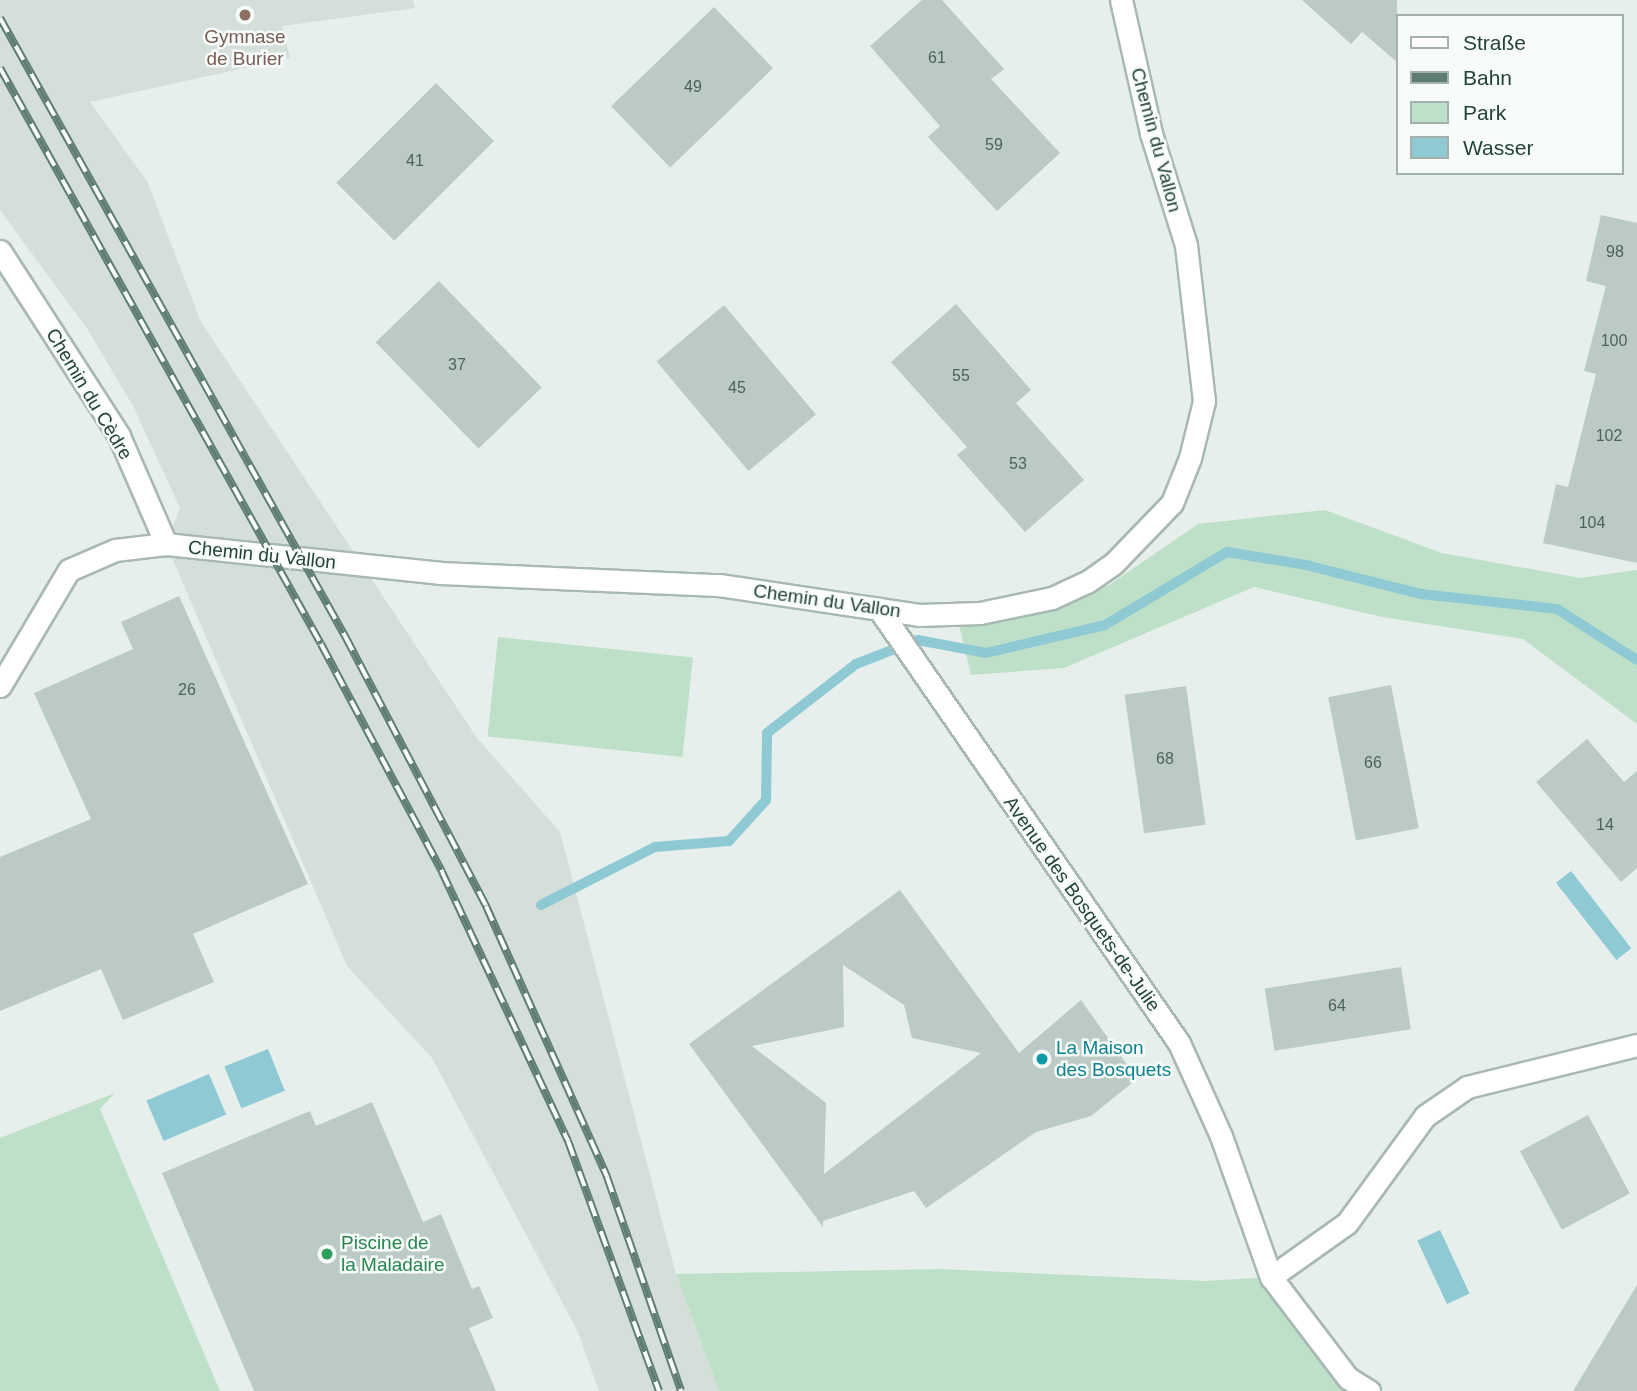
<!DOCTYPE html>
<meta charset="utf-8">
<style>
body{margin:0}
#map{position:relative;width:1637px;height:1391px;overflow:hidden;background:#e6efeb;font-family:Arial,sans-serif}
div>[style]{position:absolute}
.built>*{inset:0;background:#d4dfda}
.green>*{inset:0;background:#bfe0c8;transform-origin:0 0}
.water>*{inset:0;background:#8ec9d4;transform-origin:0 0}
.stream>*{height:10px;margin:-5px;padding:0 5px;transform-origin:5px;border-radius:5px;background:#8ec9d4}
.building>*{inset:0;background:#bbcac4;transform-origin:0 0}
.roads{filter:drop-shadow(2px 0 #a8b8b2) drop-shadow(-2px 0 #a8b8b2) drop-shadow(0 2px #a8b8b2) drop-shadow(0 -2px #a8b8b2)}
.minor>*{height:21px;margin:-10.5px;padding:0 10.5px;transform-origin:10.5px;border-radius:10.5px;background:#fff}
.rail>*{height:8px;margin-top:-4px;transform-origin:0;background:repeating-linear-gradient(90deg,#f7fbf9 0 16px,#5f7d75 0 32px);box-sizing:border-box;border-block:2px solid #5f7d75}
.dots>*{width:19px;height:19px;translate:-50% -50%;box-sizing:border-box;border:4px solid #f7fbf9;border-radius:50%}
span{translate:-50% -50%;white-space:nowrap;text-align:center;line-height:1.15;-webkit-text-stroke:5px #f7fbf9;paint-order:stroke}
.number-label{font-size:16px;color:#4a645c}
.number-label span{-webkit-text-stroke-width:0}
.education-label{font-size:19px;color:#785e54}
.street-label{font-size:19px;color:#24423a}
.culture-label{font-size:19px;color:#0d838f}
.left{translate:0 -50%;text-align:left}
.leisure-label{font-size:19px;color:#27864d}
.legend{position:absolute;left:1396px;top:14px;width:228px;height:161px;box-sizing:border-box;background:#f7fbf9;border:2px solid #a3b1ad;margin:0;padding:9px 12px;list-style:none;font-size:21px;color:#24423a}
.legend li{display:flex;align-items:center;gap:14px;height:35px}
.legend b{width:35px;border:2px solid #a3b1ad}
</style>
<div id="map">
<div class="built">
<i style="clip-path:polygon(0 0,413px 0,415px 8px,282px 26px,290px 58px,90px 102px,147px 181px,201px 322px,477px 738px,560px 832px,676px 1274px,719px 1391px,599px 1391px,578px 1332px,432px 1058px,347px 966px,166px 544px,180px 508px,133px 406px,88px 330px,0 210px)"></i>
</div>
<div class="green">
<i style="clip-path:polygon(1325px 510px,1442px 553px,1580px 578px,1637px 570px,1637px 724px,1523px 639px,1382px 617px,1254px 587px,1064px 668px,971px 675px,959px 625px,1041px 612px,1109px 585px,1198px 524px)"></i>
<i style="left:498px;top:637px;width:196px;height:100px;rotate:6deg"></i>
<i style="clip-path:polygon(115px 1093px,100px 1109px,220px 1391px,0 1391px,0 1138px)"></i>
<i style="clip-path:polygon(941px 1269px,1206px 1281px,1271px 1277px,1369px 1391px,719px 1391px,676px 1274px)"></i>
</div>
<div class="water">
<i style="left:1571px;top:871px;width:98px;height:19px;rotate:52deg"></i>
<i style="left:268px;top:1049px;width:45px;height:47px;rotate:68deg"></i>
<i style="left:209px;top:1074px;width:44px;height:68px;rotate:67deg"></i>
<i style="left:1440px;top:1230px;width:70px;height:25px;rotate:65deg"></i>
</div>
<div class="stream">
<i style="left:541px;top:905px;width:128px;rotate:-27deg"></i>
<i style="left:655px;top:847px;width:74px;rotate:-4.6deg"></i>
<i style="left:729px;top:841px;width:55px;rotate:-47.9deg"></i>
<i style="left:766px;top:800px;width:67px;rotate:-89.1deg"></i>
<i style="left:767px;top:733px;width:113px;rotate:-37.8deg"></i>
<i style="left:856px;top:664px;width:66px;rotate:-21.2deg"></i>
<i style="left:918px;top:640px;width:69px;rotate:10.8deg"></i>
<i style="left:986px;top:653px;width:122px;rotate:-13.2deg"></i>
<i style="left:1105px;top:625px;width:142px;rotate:-30.9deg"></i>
<i style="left:1227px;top:552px;width:80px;rotate:9.3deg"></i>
<i style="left:1306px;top:565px;width:119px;rotate:14.2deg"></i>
<i style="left:1421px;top:594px;width:137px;rotate:6.3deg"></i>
<i style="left:1557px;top:609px;width:95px;rotate:32.5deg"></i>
</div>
<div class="building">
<i style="clip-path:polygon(922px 0,942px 0,1004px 69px,991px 79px,1060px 153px,997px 211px,928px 137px,940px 126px,870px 46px)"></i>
<i style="clip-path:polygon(1302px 0,1397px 0,1397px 62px,1362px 32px,1351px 44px)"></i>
<i style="left:714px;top:7px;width:85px;height:143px;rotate:46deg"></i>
<i style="left:436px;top:83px;width:82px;height:141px;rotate:45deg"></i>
<i style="clip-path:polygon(1601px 215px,1637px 223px,1637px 563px,1543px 543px,1556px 484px,1568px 487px,1596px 374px,1584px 371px,1606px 286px,1586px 281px)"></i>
<i style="left:439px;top:281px;width:148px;height:88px;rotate:46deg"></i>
<i style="clip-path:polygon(956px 304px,1031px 390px,1016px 403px,1084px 480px,1025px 532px,957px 455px,967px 447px,891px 362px)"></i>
<i style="left:724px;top:305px;width:143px;height:88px;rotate:50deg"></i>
<i style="clip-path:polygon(179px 596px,308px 884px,193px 934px,214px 982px,123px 1020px,101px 969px,0 1011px,0 857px,91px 819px,34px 693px,133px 649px,121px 622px)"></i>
<i style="left:1391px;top:685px;width:146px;height:64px;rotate:79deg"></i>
<i style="left:1186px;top:686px;width:140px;height:62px;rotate:82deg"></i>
<i style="clip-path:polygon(1587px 739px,1624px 782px,1637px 771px,1637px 868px,1621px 882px,1536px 782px)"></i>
<i style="clip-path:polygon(evenodd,900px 890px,1019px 1053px,1081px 1000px,1137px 1079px,1091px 1116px,1036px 1132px,926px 1208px,914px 1191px,823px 1221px,823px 1227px,689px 1044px,900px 890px,843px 965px,904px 1005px,912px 1038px,981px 1053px,824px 1174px,826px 1103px,752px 1046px,844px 1027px,843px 965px)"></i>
<i style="left:1401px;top:967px;width:63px;height:138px;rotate:81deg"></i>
<i style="clip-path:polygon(372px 1102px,423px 1222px,441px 1214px,472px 1289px,479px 1286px,493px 1318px,469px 1328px,496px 1391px,254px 1391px,162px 1173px,310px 1111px,316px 1126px)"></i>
<i style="left:1588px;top:1115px;width:89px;height:77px;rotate:62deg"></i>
<i style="clip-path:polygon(1637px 1285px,1637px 1391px,1573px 1391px)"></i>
</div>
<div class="roads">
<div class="minor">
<i style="left:0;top:251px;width:220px;rotate:57.2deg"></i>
<i style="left:119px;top:436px;width:118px;rotate:66.5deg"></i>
<i style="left:879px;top:609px;width:528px;rotate:55.35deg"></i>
<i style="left:1179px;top:1043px;width:102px;rotate:65.7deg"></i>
<i style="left:1221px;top:1136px;width:150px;rotate:70.5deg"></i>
<i style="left:1271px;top:1277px;width:127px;rotate:52.7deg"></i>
<i style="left:1348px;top:1378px;width:25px;rotate:32deg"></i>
<i style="left:0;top:686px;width:135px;rotate:-59.3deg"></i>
<i style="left:69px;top:570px;width:50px;rotate:-23.5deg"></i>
<i style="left:115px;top:550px;width:51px;rotate:-6.7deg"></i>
<i style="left:166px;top:544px;width:276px;rotate:6deg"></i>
<i style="left:440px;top:573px;width:279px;rotate:2.5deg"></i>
<i style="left:719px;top:585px;width:202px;rotate:8.5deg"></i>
<i style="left:919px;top:615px;width:61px;rotate:-1.9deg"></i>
<i style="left:980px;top:613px;width:74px;rotate:-11.8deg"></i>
<i style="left:1052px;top:598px;width:38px;rotate:-25deg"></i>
<i style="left:1087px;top:582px;width:33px;rotate:-35deg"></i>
<i style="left:1114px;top:563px;width:83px;rotate:-46deg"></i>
<i style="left:1172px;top:503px;width:48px;rotate:-68.2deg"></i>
<i style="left:1190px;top:458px;width:59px;rotate:-76.2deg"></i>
<i style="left:1204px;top:401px;width:157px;rotate:-96.6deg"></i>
<i style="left:1186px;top:245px;width:117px;rotate:-107.4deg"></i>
<i style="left:1151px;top:133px;width:136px;rotate:-102.7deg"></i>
<i style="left:1271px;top:1277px;width:93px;rotate:-35.4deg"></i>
<i style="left:1347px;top:1223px;width:132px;rotate:-53.9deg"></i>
<i style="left:1425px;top:1116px;width:51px;rotate:-34.6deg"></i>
<i style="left:1467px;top:1087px;width:175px;rotate:-13.9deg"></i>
</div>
</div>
<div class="rail">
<i style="left:0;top:18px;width:708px;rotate:60.83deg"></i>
<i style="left:345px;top:636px;width:305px;rotate:62.4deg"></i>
<i style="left:486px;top:906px;width:297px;rotate:65.9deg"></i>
<i style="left:607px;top:1177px;width:226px;rotate:70.9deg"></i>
<i style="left:0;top:68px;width:659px;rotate:60.87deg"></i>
<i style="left:321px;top:644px;width:258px;rotate:62deg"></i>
<i style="left:442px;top:872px;width:297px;rotate:64.9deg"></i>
<i style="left:568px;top:1141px;width:266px;rotate:70deg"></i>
</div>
<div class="dots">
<i style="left:245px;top:15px;background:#8d6e63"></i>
<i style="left:1042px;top:1059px;background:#0f9aa8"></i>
<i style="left:327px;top:1254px;background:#2e9e5b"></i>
</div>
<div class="number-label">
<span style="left:937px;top:58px">61</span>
<span style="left:693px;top:87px">49</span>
<span style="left:994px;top:145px">59</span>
<span style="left:415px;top:161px">41</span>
<span style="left:1615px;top:252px">98</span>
<span style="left:1614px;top:341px">100</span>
<span style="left:457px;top:365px">37</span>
<span style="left:961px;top:376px">55</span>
<span style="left:737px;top:388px">45</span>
<span style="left:1609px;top:436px">102</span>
<span style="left:1018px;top:464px">53</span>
<span style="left:1592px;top:523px">104</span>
<span style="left:187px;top:690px">26</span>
<span style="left:1165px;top:759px">68</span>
<span style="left:1373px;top:763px">66</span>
<span style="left:1605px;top:825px">14</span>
<span style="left:1337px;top:1006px">64</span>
</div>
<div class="education-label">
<span style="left:245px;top:48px">Gymnase<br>de Burier</span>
</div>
<div class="street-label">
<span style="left:1156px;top:140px;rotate:75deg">Chemin du Vallon</span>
<span style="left:89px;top:394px;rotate:59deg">Chemin du Cèdre</span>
<span style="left:262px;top:555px;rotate:6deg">Chemin du Vallon</span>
<span style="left:827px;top:601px;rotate:8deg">Chemin du Vallon</span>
<span style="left:1082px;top:904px;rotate:55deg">Avenue des Bosquets-de-Julie</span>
</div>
<div class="culture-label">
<span class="left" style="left:1056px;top:1059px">La Maison<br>des Bosquets</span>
</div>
<div class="leisure-label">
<span class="left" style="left:341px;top:1254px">Piscine de<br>la Maladaire</span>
</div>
<ul class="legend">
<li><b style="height:9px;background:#fff"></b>Straße</li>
<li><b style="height:9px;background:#5f7d75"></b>Bahn</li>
<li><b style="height:19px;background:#bfe0c8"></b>Park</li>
<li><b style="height:19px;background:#8ec9d4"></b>Wasser</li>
</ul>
</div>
